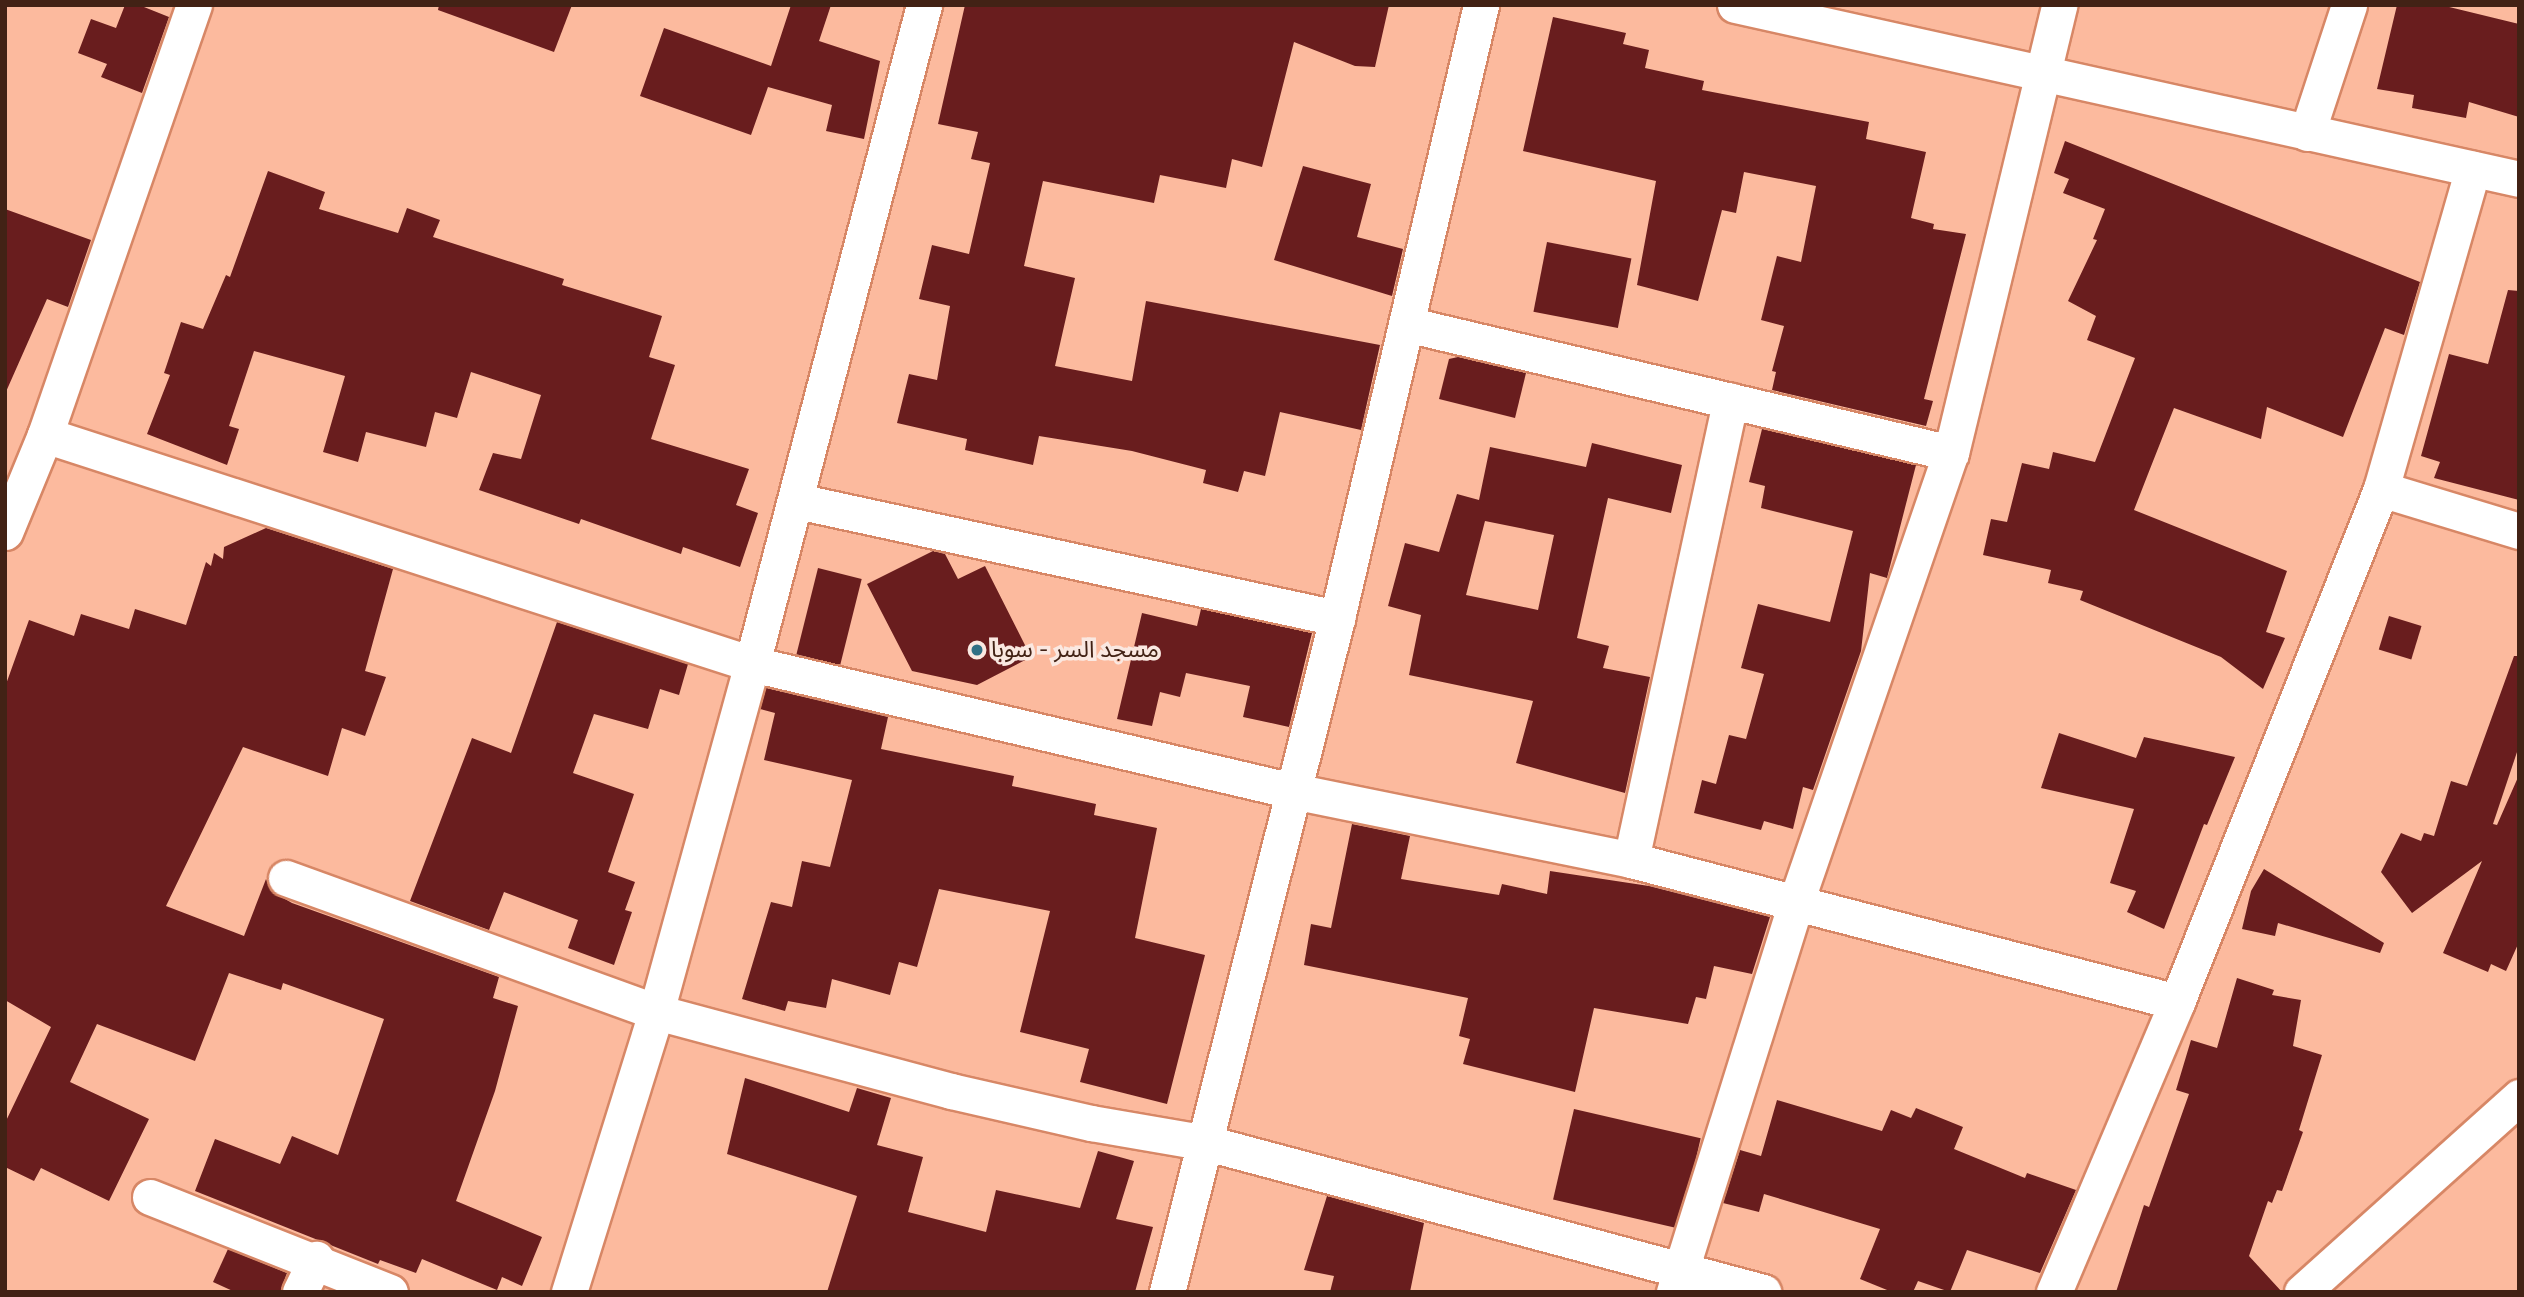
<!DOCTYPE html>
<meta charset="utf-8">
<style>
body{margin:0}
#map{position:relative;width:2524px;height:1297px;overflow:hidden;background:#fcba9e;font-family:"Nunito Sans","Noto Sans Arabic",sans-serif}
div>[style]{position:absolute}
.building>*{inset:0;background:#691d1e;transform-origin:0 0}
.roads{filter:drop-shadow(2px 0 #d78766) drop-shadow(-2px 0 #d78766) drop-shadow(0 2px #d78766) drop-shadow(0 -2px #d78766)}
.minor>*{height:35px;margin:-17.5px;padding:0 17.5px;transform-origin:17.5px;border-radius:17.5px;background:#fff}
.dots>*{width:19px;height:19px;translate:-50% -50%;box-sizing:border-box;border:4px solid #fae8e1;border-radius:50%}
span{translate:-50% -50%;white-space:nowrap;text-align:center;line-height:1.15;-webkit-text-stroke:7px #fae8e1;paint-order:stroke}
.poi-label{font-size:23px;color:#422215}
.left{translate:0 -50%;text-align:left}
.frame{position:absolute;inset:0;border:7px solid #422215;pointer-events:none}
</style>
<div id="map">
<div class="building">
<i style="clip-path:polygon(125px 5px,139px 5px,169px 17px,142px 93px,101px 77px,107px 64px,78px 53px,91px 19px,116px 28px)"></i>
<i style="clip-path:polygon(439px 5px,572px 5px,554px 52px,438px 10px)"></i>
<i style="clip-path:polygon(791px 5px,831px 5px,819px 41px,880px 61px,864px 139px,826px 131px,832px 105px,768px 87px,751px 135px,640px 96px,664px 28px,771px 66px)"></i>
<i style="clip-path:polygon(965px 5px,1389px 5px,1375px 67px,1355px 66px,1294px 42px,1262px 167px,1232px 159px,1226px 188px,1160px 175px,1154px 203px,1043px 181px,1024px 266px,1075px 278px,1055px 366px,1132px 381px,1146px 301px,1380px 345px,1361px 430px,1280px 412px,1265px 476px,1244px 471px,1238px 492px,1203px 483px,1206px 470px,1132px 451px,1039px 436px,1033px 465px,965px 450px,967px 439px,897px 423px,909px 374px,937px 380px,950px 306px,919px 299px,932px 245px,969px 254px,990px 163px,971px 159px,978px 132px,938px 124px)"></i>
<i style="clip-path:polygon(2397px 5px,2441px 5px,2519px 24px,2519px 117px,2469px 102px,2466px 118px,2412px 108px,2414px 95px,2377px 89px)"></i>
<i style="clip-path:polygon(1553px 17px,1626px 33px,1623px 44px,1649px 50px,1645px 68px,1704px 81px,1702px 90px,1869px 122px,1866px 139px,1926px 152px,1911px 218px,1934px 224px,1933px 229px,1966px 234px,1924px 399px,1933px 401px,1926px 426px,1772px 390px,1776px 372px,1772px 371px,1784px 326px,1761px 320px,1777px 256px,1801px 262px,1816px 186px,1744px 172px,1736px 213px,1722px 210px,1698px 301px,1637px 285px,1656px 181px,1523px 151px)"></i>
<i style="clip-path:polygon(2065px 141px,2420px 282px,2404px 335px,2385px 328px,2343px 437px,2267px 407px,2261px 439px,2174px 408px,2148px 474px,2134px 510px,2287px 571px,2266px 632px,2285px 638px,2263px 689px,2221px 657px,2080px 600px,2083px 591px,2048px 583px,2051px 570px,1983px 555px,1991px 519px,2007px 522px,2022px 463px,2049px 469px,2053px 452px,2095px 462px,2135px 358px,2087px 340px,2096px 316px,2068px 301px,2097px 240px,2093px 239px,2105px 209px,2063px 193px,2069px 179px,2054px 173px)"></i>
<i style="clip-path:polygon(1303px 166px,1371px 184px,1357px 237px,1403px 249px,1392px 296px,1274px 260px)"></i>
<i style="clip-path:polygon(268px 171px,325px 192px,319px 209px,398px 233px,407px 208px,440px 220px,433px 237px,564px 279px,562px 285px,662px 316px,649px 357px,675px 365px,651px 439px,749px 469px,736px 505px,758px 513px,740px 567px,683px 547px,681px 554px,581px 519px,579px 524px,479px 490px,493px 453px,521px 459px,541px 395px,471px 372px,457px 418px,435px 412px,426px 447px,366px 432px,358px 462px,323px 452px,345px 376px,254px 351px,229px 426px,239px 429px,227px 465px,147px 434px,170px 375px,164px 373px,181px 322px,203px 329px,226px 275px,230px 277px)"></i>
<i style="clip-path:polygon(5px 209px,91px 240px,68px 307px,47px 299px,5px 394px)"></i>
<i style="left:1547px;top:242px;width:86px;height:71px;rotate:11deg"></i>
<i style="clip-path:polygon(2508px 290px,2519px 291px,2519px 500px,2434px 478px,2440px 462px,2421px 456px,2449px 354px,2488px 364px)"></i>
<i style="clip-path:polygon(1458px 357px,1526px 373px,1515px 418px,1439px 399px,1449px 359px)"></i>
<i style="clip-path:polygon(1762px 429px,1916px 465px,1887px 578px,1870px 573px,1861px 651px,1813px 790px,1803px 787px,1793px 829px,1764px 821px,1761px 830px,1694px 813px,1702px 780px,1716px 784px,1729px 735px,1746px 739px,1764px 674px,1741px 668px,1758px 604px,1830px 622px,1853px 531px,1761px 508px,1765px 486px,1749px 482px)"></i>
<i style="clip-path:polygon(evenodd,1592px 443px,1682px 465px,1671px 513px,1608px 498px,1577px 638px,1609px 646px,1603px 668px,1650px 677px,1625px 793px,1516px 763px,1533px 701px,1409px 675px,1421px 615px,1388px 606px,1405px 543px,1439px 552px,1457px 494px,1479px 500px,1490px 447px,1586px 467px,1592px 443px,1485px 521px,1554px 535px,1538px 610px,1466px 595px,1485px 521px)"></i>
<i style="clip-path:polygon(266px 528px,393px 569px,365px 671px,386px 677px,365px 736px,342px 728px,328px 776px,243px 747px,166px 906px,244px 936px,266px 879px,271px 891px,292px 903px,499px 977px,493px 998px,518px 1006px,495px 1091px,456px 1201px,542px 1237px,522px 1286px,502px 1277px,497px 1290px,422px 1259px,416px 1273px,380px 1260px,378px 1264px,195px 1191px,215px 1139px,280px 1164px,292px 1136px,338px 1155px,384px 1019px,283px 983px,281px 990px,229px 973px,195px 1061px,97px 1024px,70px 1082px,149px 1119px,109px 1201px,41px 1168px,34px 1181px,5px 1167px,5px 1123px,51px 1027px,5px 1000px,5px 687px,29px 620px,74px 636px,81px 614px,129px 629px,135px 609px,186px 625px,206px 562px,211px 566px,214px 553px,223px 559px,224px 547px)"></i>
<i style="clip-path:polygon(933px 551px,945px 554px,958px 579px,985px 566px,1031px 657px,977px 685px,912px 671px,867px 584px)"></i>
<i style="left:818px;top:568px;width:45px;height:89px;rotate:14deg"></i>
<i style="clip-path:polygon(1201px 609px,1312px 633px,1289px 727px,1243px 717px,1250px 686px,1186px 673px,1180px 697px,1160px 692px,1152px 726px,1117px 719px,1142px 613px,1197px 626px)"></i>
<i style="left:2389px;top:616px;width:34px;height:35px;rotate:17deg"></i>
<i style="clip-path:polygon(557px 622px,688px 664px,679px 695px,660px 689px,648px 729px,594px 714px,573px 773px,634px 794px,608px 872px,635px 882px,625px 910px,632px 912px,614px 965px,568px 948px,578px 920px,504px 892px,489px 930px,410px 901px,472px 738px,511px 753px)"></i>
<i style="clip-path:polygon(2514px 656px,2519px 656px,2519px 746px,2493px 824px,2497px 825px,2519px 775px,2519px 942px,2506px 971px,2491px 964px,2488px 972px,2443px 953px,2482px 861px,2412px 913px,2381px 872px,2401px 833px,2421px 841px,2424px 833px,2434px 836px,2451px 781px,2467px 786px)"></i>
<i style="clip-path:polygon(766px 688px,888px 717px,881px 749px,1014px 776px,1012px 786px,1096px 804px,1094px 815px,1157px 828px,1135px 938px,1205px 955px,1167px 1104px,1080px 1082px,1089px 1049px,1020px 1032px,1050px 911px,939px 889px,917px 967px,899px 962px,890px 995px,832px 979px,826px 1008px,788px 1001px,785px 1011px,742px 999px,771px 902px,792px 907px,802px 861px,830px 867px,852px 780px,764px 760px,775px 713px,760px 709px)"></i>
<i style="clip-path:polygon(2059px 733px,2136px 758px,2144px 737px,2235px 757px,2207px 825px,2204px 824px,2164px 929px,2127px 912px,2136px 891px,2110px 883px,2134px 809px,2041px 788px)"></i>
<i style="clip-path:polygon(1352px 824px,1410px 836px,1401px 879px,1499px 895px,1502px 884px,1547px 894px,1550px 871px,1649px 886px,1770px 917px,1752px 974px,1714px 966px,1706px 999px,1696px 997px,1688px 1024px,1594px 1008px,1575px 1092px,1463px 1064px,1470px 1039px,1459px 1036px,1468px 998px,1304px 965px,1311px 924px,1331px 928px)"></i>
<i style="clip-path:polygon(2264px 869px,2384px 943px,2380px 953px,2278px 923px,2275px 936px,2242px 929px,2251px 891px)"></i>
<i style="clip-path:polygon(2237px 978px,2274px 990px,2272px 995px,2301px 1000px,2293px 1046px,2322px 1055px,2299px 1130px,2303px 1132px,2282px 1191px,2277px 1190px,2272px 1203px,2268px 1201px,2249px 1256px,2282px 1292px,2116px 1292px,2144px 1205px,2149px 1207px,2189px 1094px,2176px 1090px,2191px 1040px,2217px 1048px)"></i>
<i style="clip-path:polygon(745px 1078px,849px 1112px,857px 1088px,891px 1098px,877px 1145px,923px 1157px,908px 1212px,986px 1232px,996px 1190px,1080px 1208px,1098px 1151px,1134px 1161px,1116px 1219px,1153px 1227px,1135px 1292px,827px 1292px,857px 1196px,727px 1154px)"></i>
<i style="clip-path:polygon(1777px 1100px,1882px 1131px,1891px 1110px,1911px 1118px,1916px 1108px,1963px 1127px,1954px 1149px,2025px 1178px,2027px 1173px,2076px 1190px,2040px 1273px,1967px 1250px,1950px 1292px,1918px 1281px,1913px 1292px,1892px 1292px,1860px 1279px,1880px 1229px,1764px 1194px,1759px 1212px,1723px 1203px,1740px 1150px,1761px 1156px)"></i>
<i style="left:1574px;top:1109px;width:130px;height:93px;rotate:13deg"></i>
<i style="clip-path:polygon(1327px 1196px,1424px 1223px,1410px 1292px,1330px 1292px,1334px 1276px,1304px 1270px)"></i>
<i style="clip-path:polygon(228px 1249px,287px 1273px,280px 1292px,235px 1292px,213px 1282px)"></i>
</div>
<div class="roads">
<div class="minor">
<i style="left:1735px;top:5px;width:803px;rotate:12.51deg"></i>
<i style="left:2307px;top:133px;width:135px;rotate:-71.8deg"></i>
<i style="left:1406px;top:324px;width:560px;rotate:13.32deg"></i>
<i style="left:45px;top:435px;width:743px;rotate:17.95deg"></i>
<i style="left:752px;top:664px;width:556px;rotate:13.21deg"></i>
<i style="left:1293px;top:791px;width:345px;rotate:11.5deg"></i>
<i style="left:1631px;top:860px;width:564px;rotate:14.58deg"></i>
<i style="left:2381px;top:489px;width:144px;rotate:16.9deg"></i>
<i style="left:797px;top:501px;width:553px;rotate:12.23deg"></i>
<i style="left:5px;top:532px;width:105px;rotate:-67.6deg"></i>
<i style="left:45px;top:435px;width:455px;rotate:-70.9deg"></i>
<i style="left:1631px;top:860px;width:470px;rotate:-77.8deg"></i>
<i style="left:286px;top:878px;width:394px;rotate:19.9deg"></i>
<i style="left:656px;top:1012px;width:305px;rotate:15deg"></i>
<i style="left:951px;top:1091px;width:144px;rotate:12.9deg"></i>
<i style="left:1091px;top:1123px;width:118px;rotate:9.8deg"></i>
<i style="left:1207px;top:1143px;width:576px;rotate:15deg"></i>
<i style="left:150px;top:1197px;width:258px;rotate:21.6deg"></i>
<i style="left:300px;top:1292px;width:37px;rotate:-64deg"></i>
<i style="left:569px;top:1292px;width:293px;rotate:-72.7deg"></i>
<i style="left:656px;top:1012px;width:361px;rotate:-74.6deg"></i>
<i style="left:752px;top:664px;width:681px;rotate:-75.37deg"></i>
<i style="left:1167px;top:1292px;width:695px;rotate:-75.84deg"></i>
<i style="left:1337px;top:618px;width:630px;rotate:-76.78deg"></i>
<i style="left:1674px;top:1292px;width:409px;rotate:-72.6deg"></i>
<i style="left:1796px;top:902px;width:475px;rotate:-71deg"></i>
<i style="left:1951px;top:453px;width:461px;rotate:-76.4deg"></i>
<i style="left:2054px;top:1292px;width:315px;rotate:-67deg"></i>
<i style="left:2177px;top:1002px;width:552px;rotate:-68.31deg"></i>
<i style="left:2381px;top:489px;width:333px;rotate:-74deg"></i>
<i style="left:2302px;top:1292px;width:292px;rotate:-41.9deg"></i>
</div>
</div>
<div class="dots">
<i style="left:977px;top:650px;background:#317085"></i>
</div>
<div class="poi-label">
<span class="left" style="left:991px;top:650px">مسجد السر - سوبا</span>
</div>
<div class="frame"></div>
</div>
